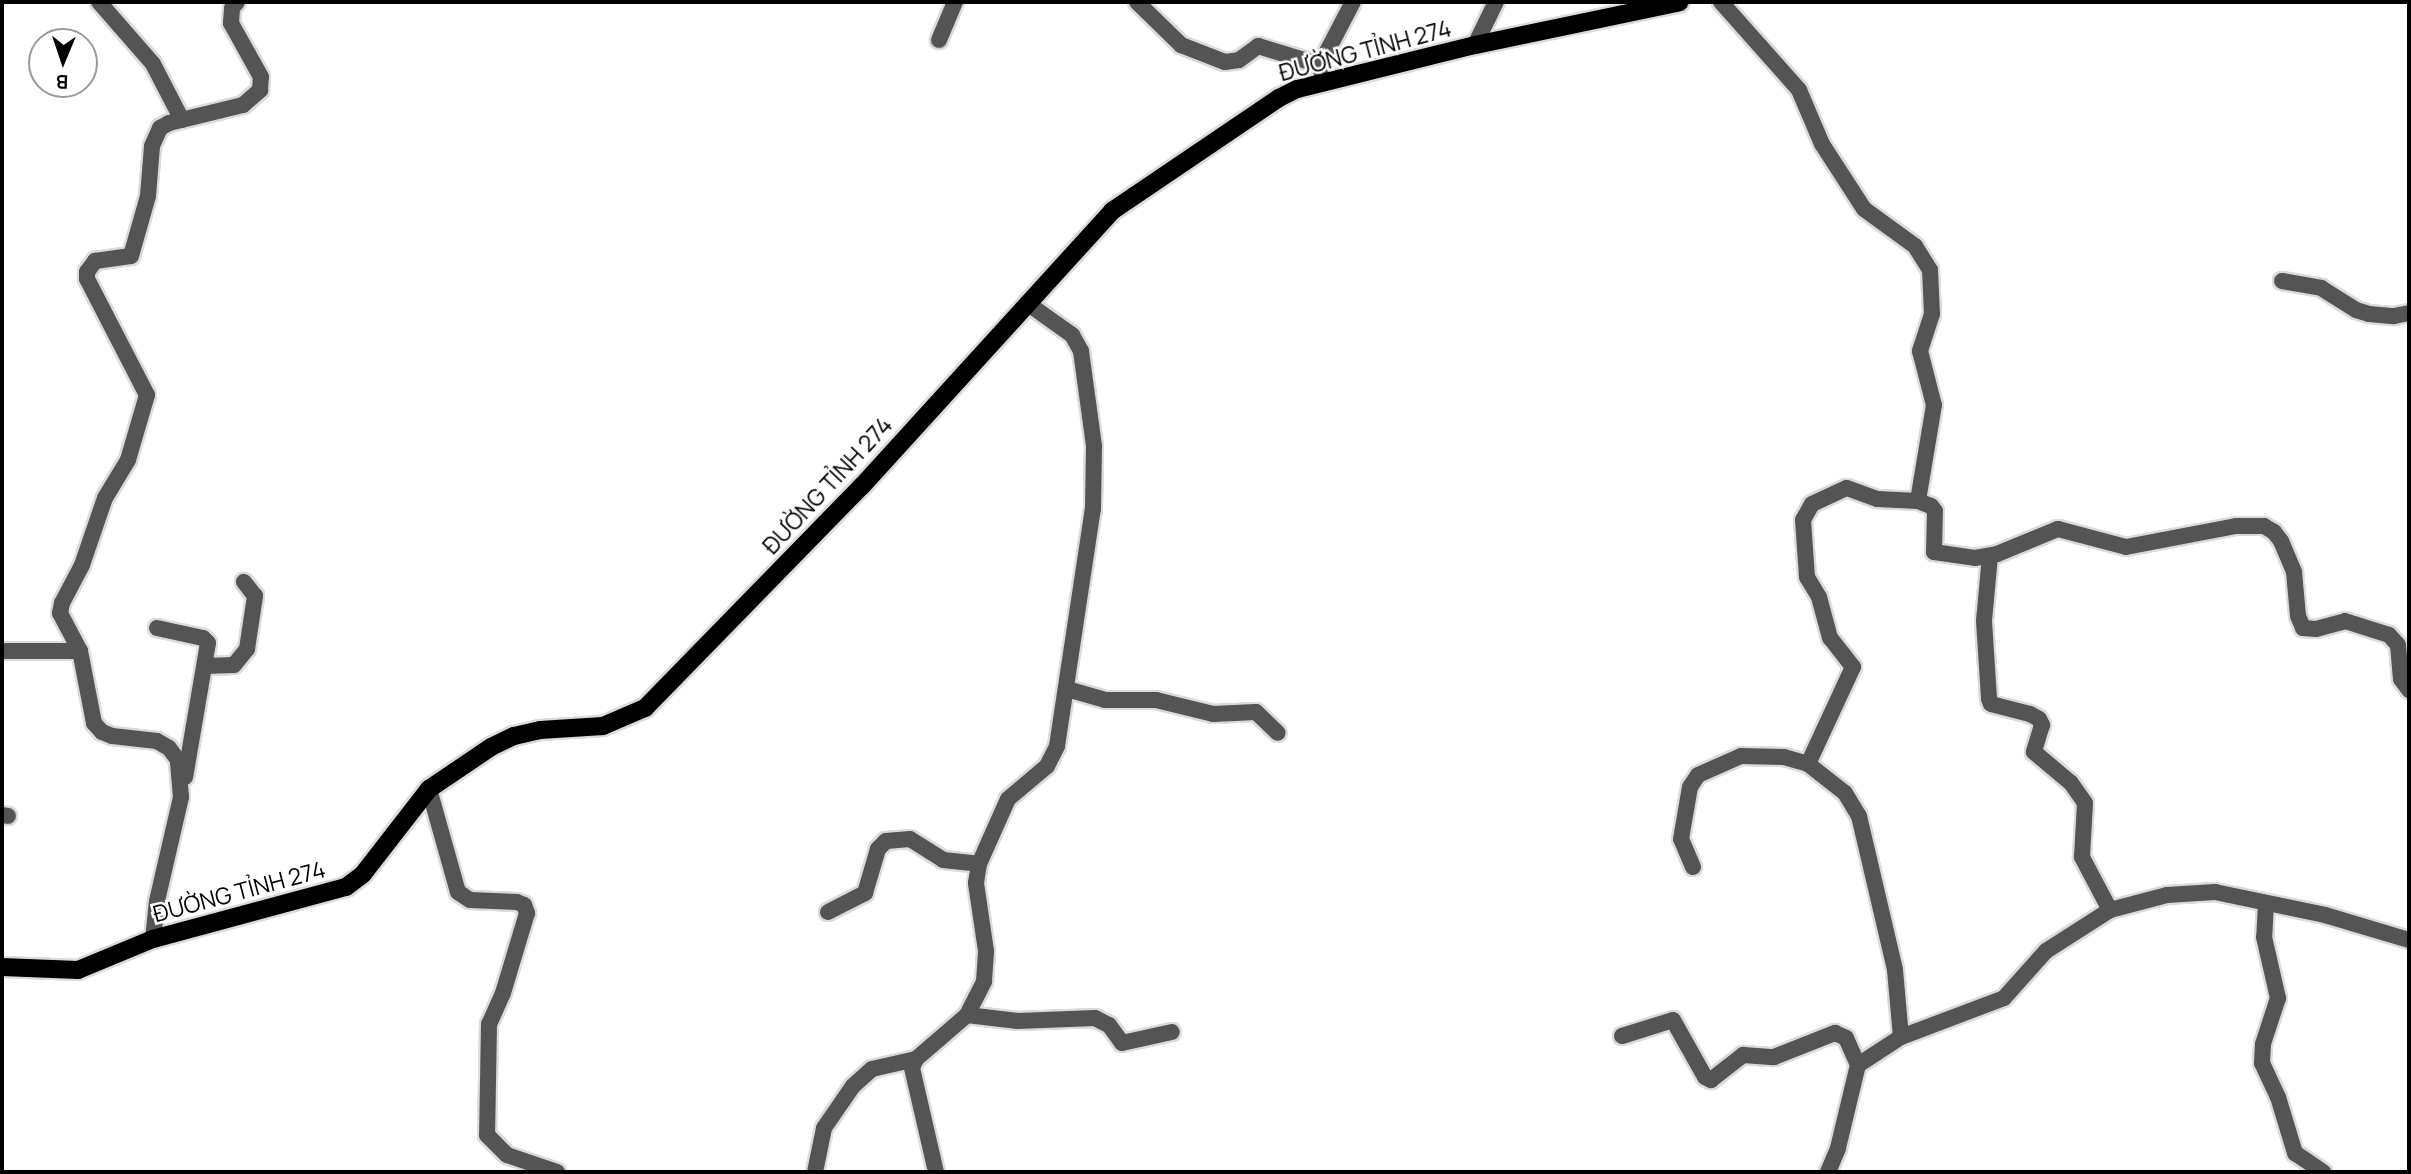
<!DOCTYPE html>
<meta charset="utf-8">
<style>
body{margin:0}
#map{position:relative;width:2411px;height:1174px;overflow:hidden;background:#fff;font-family:Manrope,sans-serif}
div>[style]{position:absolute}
.roads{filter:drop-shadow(2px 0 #dbdbdb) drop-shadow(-2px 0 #dbdbdb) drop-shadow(0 2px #dbdbdb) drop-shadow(0 -2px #dbdbdb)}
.minor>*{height:16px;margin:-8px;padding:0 8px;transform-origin:8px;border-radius:8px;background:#545454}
.major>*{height:18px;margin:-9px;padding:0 9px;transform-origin:9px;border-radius:9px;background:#000}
span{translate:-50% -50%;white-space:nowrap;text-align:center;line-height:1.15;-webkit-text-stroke:5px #fff;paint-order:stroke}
.street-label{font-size:23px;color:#000}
.frame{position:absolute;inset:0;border:4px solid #000;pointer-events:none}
.north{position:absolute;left:28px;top:28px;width:70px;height:70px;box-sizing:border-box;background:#fff;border:2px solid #999;border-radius:50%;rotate:182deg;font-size:19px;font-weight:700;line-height:28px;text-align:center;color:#000}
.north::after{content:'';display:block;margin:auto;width:24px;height:32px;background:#000;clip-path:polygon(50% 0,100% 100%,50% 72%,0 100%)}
</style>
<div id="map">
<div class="roads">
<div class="minor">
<i style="left:99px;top:2px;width:82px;rotate:48.9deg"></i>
<i style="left:153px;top:64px;width:63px;rotate:62.6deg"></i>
<i style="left:1137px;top:2px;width:62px;rotate:44.3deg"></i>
<i style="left:1181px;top:45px;width:47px;rotate:21.1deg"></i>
<i style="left:1225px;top:62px;width:14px;rotate:-8deg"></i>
<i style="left:1239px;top:60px;width:24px;rotate:-36deg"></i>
<i style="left:1258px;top:46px;width:65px;rotate:17deg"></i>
<i style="left:1721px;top:2px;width:118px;rotate:48.4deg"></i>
<i style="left:1799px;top:90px;width:59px;rotate:66.9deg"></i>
<i style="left:1822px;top:144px;width:77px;rotate:57.1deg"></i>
<i style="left:1864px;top:209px;width:63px;rotate:36deg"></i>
<i style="left:1915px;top:246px;width:28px;rotate:58deg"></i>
<i style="left:1930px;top:270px;width:44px;rotate:87.4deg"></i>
<i style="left:1932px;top:314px;width:39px;rotate:108deg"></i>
<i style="left:1920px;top:351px;width:56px;rotate:75.5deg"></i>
<i style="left:1934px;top:405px;width:97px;rotate:99.5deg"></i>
<i style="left:939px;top:40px;width:41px;rotate:-67.2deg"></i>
<i style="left:1475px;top:45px;width:48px;rotate:-64deg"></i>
<i style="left:1322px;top:75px;width:10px;rotate:-101deg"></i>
<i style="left:1320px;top:65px;width:71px;rotate:-62.4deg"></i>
<i style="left:2282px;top:281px;width:40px;rotate:10deg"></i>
<i style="left:2321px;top:288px;width:41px;rotate:32.2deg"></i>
<i style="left:2356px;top:310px;width:14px;rotate:17deg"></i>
<i style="left:2369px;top:314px;width:25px;rotate:5deg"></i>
<i style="left:2394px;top:316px;width:15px;rotate:-11deg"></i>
<i style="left:1990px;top:556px;width:65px;rotate:95.3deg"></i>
<i style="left:1984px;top:621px;width:78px;rotate:86.3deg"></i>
<i style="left:1989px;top:699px;width:5px;rotate:68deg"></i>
<i style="left:1991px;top:704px;width:40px;rotate:14.4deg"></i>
<i style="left:2030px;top:714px;width:10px;rotate:29deg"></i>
<i style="left:2039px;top:719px;width:7px;rotate:63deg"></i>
<i style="left:2042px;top:725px;width:28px;rotate:107deg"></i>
<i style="left:2034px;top:752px;width:48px;rotate:40deg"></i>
<i style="left:2071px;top:783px;width:24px;rotate:55deg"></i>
<i style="left:2085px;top:803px;width:54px;rotate:93.2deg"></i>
<i style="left:2082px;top:857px;width:60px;rotate:62.2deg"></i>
<i style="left:157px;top:628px;width:47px;rotate:12.3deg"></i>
<i style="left:203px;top:638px;width:7px;rotate:45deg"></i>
<i style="left:208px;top:643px;width:136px;rotate:99.7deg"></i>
<i style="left:2px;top:651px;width:78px"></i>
<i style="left:206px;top:666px;width:28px;rotate:-2deg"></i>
<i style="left:234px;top:665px;width:21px;rotate:-51deg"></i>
<i style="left:247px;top:649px;width:54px;rotate:-81.4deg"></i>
<i style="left:255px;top:596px;width:18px;rotate:-128deg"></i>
<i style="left:1067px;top:689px;width:40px;rotate:16deg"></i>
<i style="left:1105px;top:700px;width:51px"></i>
<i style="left:1156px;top:700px;width:59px;rotate:13.8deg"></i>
<i style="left:1213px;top:714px;width:43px;rotate:-2.7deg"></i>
<i style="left:1256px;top:712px;width:30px;rotate:44deg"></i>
<i style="left:1808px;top:764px;width:107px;rotate:-65.1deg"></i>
<i style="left:1853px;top:667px;width:37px;rotate:-128deg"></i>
<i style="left:1830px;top:638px;width:42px;rotate:-105deg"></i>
<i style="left:1819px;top:597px;width:23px;rotate:-121deg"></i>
<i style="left:1807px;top:577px;width:57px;rotate:-94deg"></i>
<i style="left:1803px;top:520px;width:18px;rotate:-61deg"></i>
<i style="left:1812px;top:504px;width:38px;rotate:-25deg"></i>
<i style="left:1847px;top:488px;width:32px;rotate:20deg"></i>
<i style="left:1877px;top:499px;width:41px;rotate:2.8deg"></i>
<i style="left:1918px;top:501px;width:14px;rotate:21deg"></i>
<i style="left:1931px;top:506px;width:6px;rotate:51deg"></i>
<i style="left:1935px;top:511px;width:41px;rotate:91.4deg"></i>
<i style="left:1934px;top:552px;width:41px;rotate:8.3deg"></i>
<i style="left:1975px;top:558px;width:22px;rotate:-10deg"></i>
<i style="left:1997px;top:554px;width:66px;rotate:-22.3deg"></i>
<i style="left:2058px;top:529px;width:70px;rotate:14.8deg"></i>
<i style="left:2126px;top:547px;width:112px;rotate:-10.8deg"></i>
<i style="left:2236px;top:526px;width:28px"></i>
<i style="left:2264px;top:526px;width:12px;rotate:31deg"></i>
<i style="left:2274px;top:532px;width:11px;rotate:52deg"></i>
<i style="left:2281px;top:541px;width:34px;rotate:67deg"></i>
<i style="left:2294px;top:572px;width:44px;rotate:84.8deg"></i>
<i style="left:2298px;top:616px;width:13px;rotate:67deg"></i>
<i style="left:2303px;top:628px;width:13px;rotate:4deg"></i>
<i style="left:2316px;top:629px;width:30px;rotate:-15deg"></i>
<i style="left:2345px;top:621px;width:46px;rotate:17.7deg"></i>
<i style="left:2389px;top:635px;width:13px;rotate:48deg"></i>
<i style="left:2398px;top:645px;width:34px;rotate:85deg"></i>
<i style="left:2401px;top:679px;width:14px;rotate:54deg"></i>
<i style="left:429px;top:789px;width:107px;rotate:74.3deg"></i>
<i style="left:458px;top:892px;width:14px;rotate:34deg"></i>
<i style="left:470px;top:900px;width:47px;rotate:2.4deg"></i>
<i style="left:517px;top:902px;width:8px;rotate:23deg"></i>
<i style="left:524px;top:905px;width:9px;rotate:69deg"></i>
<i style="left:527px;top:913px;width:84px;rotate:106.7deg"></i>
<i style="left:503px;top:993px;width:34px;rotate:114deg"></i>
<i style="left:489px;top:1024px;width:111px;rotate:91deg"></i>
<i style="left:487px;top:1135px;width:28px;rotate:45deg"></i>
<i style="left:507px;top:1155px;width:53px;rotate:18.8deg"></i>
<i style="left:2px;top:815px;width:6px;rotate:9deg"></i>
<i style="left:1693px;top:867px;width:30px;rotate:-113deg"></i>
<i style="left:1681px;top:839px;width:53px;rotate:-80.2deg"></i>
<i style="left:1690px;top:787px;width:14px;rotate:-56deg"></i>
<i style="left:1698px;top:775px;width:47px;rotate:-23.8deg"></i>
<i style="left:1741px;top:756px;width:43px;rotate:1.3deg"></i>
<i style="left:1784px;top:757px;width:25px;rotate:16deg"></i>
<i style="left:1808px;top:764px;width:47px;rotate:38.1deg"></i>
<i style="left:1845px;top:793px;width:27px;rotate:59deg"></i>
<i style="left:1859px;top:816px;width:158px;rotate:76.8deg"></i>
<i style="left:1895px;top:970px;width:67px;rotate:84.9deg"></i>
<i style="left:2266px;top:903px;width:34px;rotate:93deg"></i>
<i style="left:2264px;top:937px;width:63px;rotate:77.1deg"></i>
<i style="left:2278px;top:998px;width:48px;rotate:108.1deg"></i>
<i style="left:2263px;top:1044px;width:19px;rotate:93deg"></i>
<i style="left:2262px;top:1063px;width:38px;rotate:65deg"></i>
<i style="left:2278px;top:1097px;width:59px;rotate:73.1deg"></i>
<i style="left:2295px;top:1153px;width:34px;rotate:34deg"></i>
<i style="left:828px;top:912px;width:42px;rotate:-27.2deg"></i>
<i style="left:865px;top:893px;width:46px;rotate:-73.5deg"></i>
<i style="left:878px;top:849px;width:11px;rotate:-45deg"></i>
<i style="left:886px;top:841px;width:24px;rotate:-5deg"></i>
<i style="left:910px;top:839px;width:39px;rotate:32deg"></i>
<i style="left:943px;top:860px;width:36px;rotate:6deg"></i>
<i style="left:153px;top:939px;width:38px;rotate:-84deg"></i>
<i style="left:157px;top:901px;width:107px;rotate:-77deg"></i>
<i style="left:181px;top:797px;width:37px;rotate:-95deg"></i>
<i style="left:178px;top:760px;width:15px;rotate:-127deg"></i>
<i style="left:169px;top:748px;width:14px;rotate:-150deg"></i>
<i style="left:157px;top:741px;width:45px;rotate:-173.7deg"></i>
<i style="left:112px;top:736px;width:11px;rotate:-158deg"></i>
<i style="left:102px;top:732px;width:12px;rotate:-132deg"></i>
<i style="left:94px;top:723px;width:73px;rotate:-101deg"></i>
<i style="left:80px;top:651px;width:43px;rotate:-117.8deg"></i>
<i style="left:60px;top:613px;width:10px;rotate:-79deg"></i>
<i style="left:62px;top:603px;width:43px;rotate:-62.2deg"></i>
<i style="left:82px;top:565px;width:71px;rotate:-71.1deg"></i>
<i style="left:105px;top:498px;width:44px;rotate:-58.8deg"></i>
<i style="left:128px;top:460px;width:68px;rotate:-73.7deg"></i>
<i style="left:147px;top:395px;width:131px;rotate:-117.3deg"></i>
<i style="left:87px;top:279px;width:7px;rotate:-90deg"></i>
<i style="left:87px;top:272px;width:14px;rotate:-54deg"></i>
<i style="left:95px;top:261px;width:36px;rotate:-8deg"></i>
<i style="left:131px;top:256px;width:62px;rotate:-74.2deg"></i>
<i style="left:148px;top:196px;width:50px;rotate:-85.4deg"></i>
<i style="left:152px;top:146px;width:20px;rotate:-66deg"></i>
<i style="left:160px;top:128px;width:10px;rotate:-29deg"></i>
<i style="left:169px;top:123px;width:76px;rotate:-13.7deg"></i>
<i style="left:243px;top:105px;width:23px;rotate:-41deg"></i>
<i style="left:260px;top:90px;width:13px;rotate:-86deg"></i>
<i style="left:261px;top:77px;width:62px;rotate:-119.1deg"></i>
<i style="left:231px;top:23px;width:15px;rotate:-86deg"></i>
<i style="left:232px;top:8px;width:8px;rotate:-50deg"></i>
<i style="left:967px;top:1015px;width:51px;rotate:6.7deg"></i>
<i style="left:1018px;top:1021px;width:77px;rotate:-2.2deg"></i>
<i style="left:1095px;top:1018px;width:16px;rotate:27deg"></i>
<i style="left:1109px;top:1025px;width:22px;rotate:54deg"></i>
<i style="left:1122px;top:1043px;width:51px;rotate:-12.4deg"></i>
<i style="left:1622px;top:1036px;width:53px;rotate:-17.4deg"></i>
<i style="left:1673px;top:1020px;width:65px;rotate:60.7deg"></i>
<i style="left:1705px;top:1077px;width:7px;rotate:27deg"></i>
<i style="left:1711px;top:1080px;width:41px;rotate:-38deg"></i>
<i style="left:1743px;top:1055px;width:31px;rotate:4deg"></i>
<i style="left:1774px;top:1057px;width:66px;rotate:-21.5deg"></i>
<i style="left:1835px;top:1033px;width:12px;rotate:24deg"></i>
<i style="left:1846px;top:1038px;width:30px;rotate:66deg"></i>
<i style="left:815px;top:1172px;width:45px;rotate:-78.4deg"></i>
<i style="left:824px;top:1128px;width:51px;rotate:-55.4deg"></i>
<i style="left:853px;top:1086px;width:25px;rotate:-42deg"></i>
<i style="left:872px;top:1069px;width:45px;rotate:-12.8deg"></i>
<i style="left:936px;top:1172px;width:107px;rotate:-103deg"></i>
<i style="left:912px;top:1068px;width:10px;rotate:-66deg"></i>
<i style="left:916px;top:1059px;width:67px;rotate:-40.8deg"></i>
<i style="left:967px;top:1015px;width:38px;rotate:-63deg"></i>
<i style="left:984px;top:981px;width:30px;rotate:-86deg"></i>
<i style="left:986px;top:951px;width:69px;rotate:-98.4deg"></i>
<i style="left:976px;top:883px;width:19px;rotate:-81deg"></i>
<i style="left:979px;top:864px;width:71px;rotate:-66deg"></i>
<i style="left:1008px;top:799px;width:51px;rotate:-40.2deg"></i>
<i style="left:1047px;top:766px;width:22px;rotate:-63deg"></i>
<i style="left:1057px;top:746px;width:240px;rotate:-81.4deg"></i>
<i style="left:1093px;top:509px;width:63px;rotate:-89.1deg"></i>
<i style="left:1094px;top:446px;width:96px;rotate:-97.8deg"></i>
<i style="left:1081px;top:351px;width:18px;rotate:-119deg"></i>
<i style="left:1072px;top:335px;width:55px;rotate:-144.6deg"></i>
<i style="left:1828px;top:1172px;width:26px;rotate:-67deg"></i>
<i style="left:1838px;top:1148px;width:85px;rotate:-76.5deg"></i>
<i style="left:1858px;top:1065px;width:51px;rotate:-33.1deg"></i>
<i style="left:1901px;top:1037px;width:110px;rotate:-20.7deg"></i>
<i style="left:2004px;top:998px;width:63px;rotate:-48.2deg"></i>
<i style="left:2046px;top:951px;width:76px;rotate:-32.6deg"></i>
<i style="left:2110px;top:910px;width:59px;rotate:-14.7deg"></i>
<i style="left:2167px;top:895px;width:48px;rotate:-3.6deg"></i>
<i style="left:2215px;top:892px;width:112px;rotate:11.8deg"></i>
<i style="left:2325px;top:915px;width:88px;rotate:16.6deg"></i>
</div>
<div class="major">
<i style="left:2px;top:967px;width:76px;rotate:2.3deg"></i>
<i style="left:78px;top:970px;width:81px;rotate:-22.5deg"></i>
<i style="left:153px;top:939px;width:200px;rotate:-15.1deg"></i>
<i style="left:346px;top:887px;width:21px;rotate:-37deg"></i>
<i style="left:363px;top:874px;width:108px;rotate:-52.2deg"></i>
<i style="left:429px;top:789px;width:75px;rotate:-34.1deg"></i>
<i style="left:491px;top:747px;width:25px;rotate:-26deg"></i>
<i style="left:514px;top:736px;width:27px;rotate:-13deg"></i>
<i style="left:540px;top:730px;width:63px;rotate:-3.6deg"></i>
<i style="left:603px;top:726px;width:46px;rotate:-23.2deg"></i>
<i style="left:645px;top:708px;width:310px;rotate:-45.7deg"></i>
<i style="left:862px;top:486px;width:372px;rotate:-47.7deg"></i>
<i style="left:1112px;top:211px;width:202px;rotate:-34.1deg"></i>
<i style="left:1279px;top:98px;width:20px;rotate:-27deg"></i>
<i style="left:1297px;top:89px;width:183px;rotate:-13.9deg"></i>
<i style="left:1475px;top:45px;width:209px;rotate:-11.8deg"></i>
</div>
</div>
<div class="street-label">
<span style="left:1365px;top:50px;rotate:-15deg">ĐƯỜNG TỈNH 274</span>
<span style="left:827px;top:485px;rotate:-47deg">ĐƯỜNG TỈNH 274</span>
<span style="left:239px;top:891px;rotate:-15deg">ĐƯỜNG TỈNH 274</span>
</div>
<div class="frame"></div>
<div class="north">B</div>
</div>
